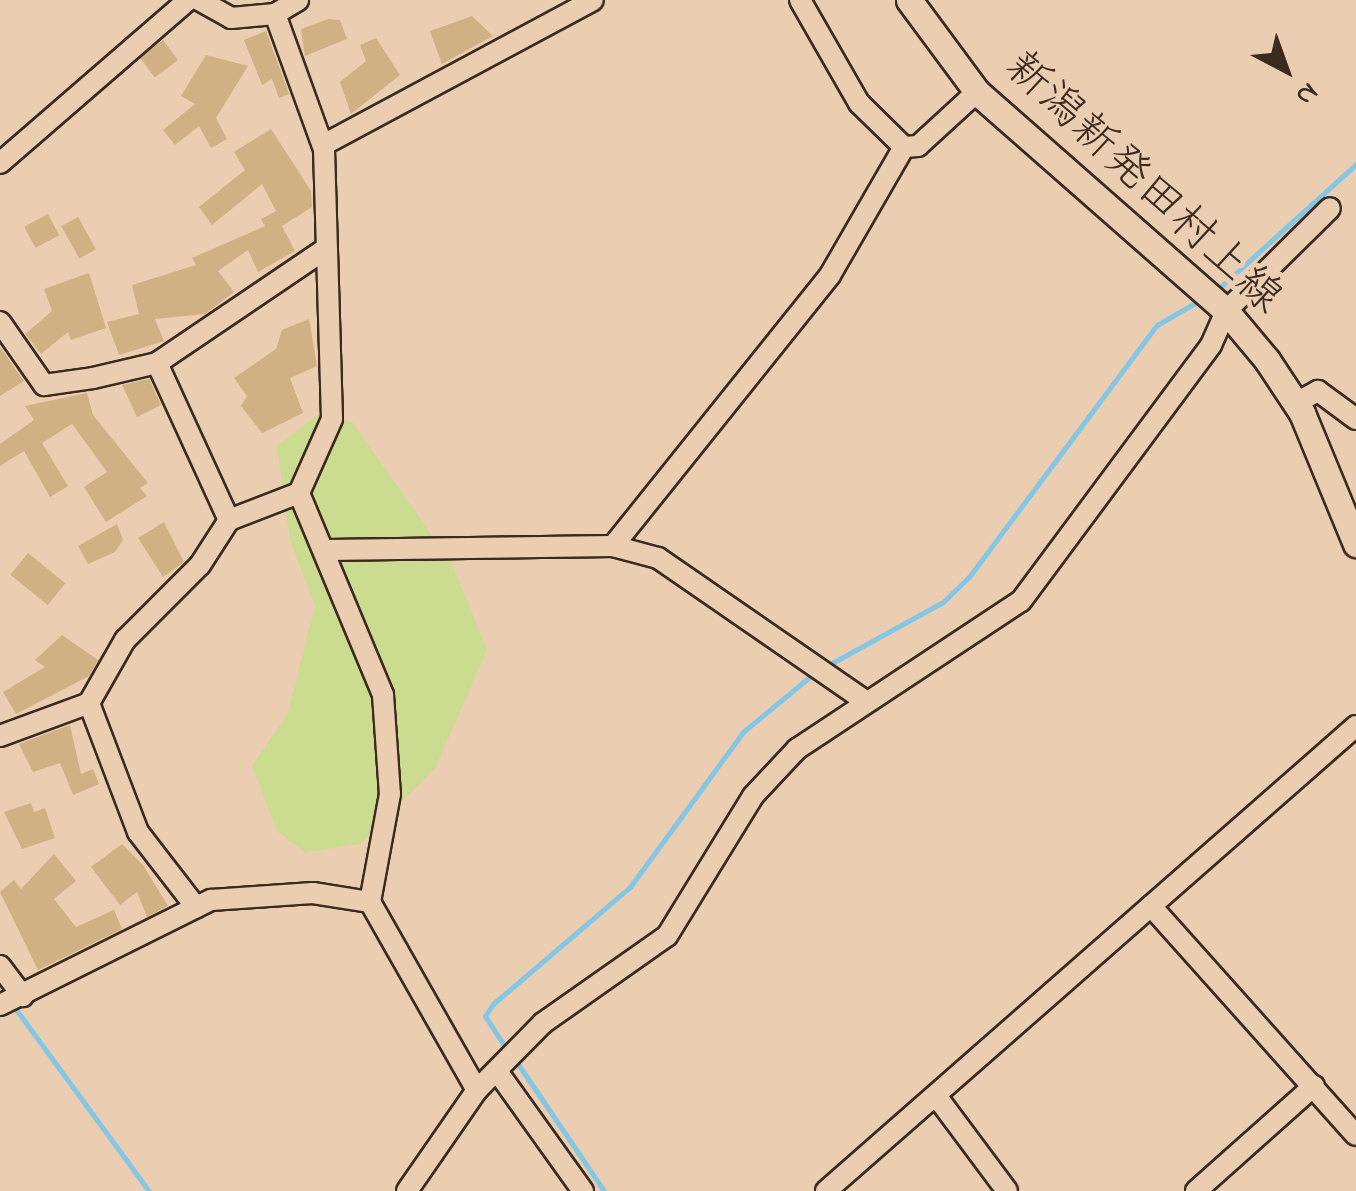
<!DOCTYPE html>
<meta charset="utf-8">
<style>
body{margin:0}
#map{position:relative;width:1356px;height:1191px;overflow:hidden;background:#ebcdb1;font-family:"Indie Flower","Klee One",sans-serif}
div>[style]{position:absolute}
.green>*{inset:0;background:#cbdb8f}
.stream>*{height:5px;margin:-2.5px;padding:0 2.5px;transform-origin:2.5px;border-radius:2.5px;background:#83c7e4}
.building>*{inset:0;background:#d0b184;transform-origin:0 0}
.roads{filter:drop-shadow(2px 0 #3b2a1e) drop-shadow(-2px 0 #3b2a1e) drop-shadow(0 2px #3b2a1e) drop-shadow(0 -2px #3b2a1e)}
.minor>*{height:20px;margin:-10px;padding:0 10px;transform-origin:10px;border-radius:10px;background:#ebcdb1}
.major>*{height:25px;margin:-12.5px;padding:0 12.5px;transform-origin:12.5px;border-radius:12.5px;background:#ebcdb1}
span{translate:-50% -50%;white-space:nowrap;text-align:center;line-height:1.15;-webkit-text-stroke:10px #ebcdb1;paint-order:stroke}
.street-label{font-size:45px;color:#3b2a1e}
.north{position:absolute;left:1236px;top:20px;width:100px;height:100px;-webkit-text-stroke:8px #ebcdb1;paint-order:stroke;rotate:139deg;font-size:28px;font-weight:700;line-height:40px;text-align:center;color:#3b2a1e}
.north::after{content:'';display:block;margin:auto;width:35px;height:45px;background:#3b2a1e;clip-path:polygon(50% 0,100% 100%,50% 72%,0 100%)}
</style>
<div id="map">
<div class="green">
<i style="clip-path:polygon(324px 410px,353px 423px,452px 564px,487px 650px,435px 768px,360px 844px,305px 852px,277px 831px,252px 766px,288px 713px,315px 606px,290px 540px,277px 446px)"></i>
</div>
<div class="stream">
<i style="left:1216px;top:291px;width:189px;rotate:-42.2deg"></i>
<i style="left:823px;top:668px;width:137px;rotate:-28.8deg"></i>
<i style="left:943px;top:602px;width:36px;rotate:-44deg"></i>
<i style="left:969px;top:577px;width:314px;rotate:-53.3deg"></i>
<i style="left:1157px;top:325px;width:52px;rotate:-30deg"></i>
<i style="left:12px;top:1004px;width:232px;rotate:53.8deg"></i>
<i style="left:509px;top:1053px;width:44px;rotate:-123deg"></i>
<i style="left:485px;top:1016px;width:14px;rotate:-56deg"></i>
<i style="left:493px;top:1004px;width:180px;rotate:-40.5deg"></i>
<i style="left:630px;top:887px;width:192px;rotate:-53.9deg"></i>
<i style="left:743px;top:732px;width:92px;rotate:-39.7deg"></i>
<i style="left:516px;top:1061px;width:157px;rotate:55.9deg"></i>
</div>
<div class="building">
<i style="clip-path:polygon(472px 16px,493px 36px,442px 64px,430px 31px)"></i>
<i style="clip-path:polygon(328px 19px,340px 20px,347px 39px,305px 56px,301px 29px)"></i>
<i style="clip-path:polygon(266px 31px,289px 94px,279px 98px,272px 79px,262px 85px,244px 40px)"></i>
<i style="clip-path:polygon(376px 38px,400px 75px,351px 114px,340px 82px,366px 61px,360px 45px)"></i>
<i style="left:163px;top:40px;width:25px;height:29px;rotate:53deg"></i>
<i style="clip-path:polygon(206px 55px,248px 66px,216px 118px,227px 139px,211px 148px,199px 126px,175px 145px,163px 130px,195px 104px,181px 96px)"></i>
<i style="clip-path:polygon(271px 129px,311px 191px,312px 207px,282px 226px,295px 251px,258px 272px,248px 250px,218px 271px,234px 292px,205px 314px,155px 319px,164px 341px,119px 355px,107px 322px,139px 314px,132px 285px,196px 265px,192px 258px,265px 226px,261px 219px,276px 211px,262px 184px,212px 225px,199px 207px,245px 170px,234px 152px)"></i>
<i style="left:48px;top:214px;width:24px;height:27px;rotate:62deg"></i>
<i style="left:78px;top:217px;width:37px;height:19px;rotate:61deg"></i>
<i style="clip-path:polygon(89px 273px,106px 328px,71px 340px,68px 332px,41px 354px,25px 334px,52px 311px,44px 289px)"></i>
<i style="clip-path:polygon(309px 319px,317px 366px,290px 378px,303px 413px,262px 433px,241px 406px,247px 396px,234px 378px,276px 349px,282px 330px)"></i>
<i style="clip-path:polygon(0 347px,24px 381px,0 396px)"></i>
<i style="clip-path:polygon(149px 379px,161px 405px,137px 417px,122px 385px)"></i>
<i style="clip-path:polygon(87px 393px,93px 415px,148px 483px,140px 488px,147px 496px,106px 522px,84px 487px,107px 472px,72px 424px,42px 443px,68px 486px,50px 497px,24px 451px,0 466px,0 444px,34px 420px,25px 406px)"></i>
<i style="clip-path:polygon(164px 522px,184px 562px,163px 577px,138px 538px)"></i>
<i style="clip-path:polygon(117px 524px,123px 540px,115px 552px,88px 564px,78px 546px)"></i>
<i style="left:28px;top:553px;width:48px;height:28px;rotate:39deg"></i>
<i style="clip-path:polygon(62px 635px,98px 660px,89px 676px,16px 714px,3px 692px,45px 667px,35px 660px)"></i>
<i style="clip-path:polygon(70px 725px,81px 774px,93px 769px,99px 784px,73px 795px,60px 763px,33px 772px,19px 744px)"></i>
<i style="clip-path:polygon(31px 803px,34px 812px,45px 808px,55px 838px,22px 849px,4px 812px)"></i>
<i style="clip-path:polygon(122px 844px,143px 865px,168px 906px,147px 917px,137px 892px,120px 905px,91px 867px)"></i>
<i style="clip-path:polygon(54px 854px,76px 881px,54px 899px,76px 927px,114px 910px,122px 929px,38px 970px,0 892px,14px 880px,21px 889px)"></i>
</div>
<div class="roads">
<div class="minor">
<i style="left:199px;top:0;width:37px;rotate:29deg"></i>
<i style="left:231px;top:18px;width:44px;rotate:-5.2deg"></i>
<i style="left:275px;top:14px;width:27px;rotate:-31deg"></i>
<i style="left:800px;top:0;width:119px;rotate:60.2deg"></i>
<i style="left:859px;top:103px;width:63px;rotate:44.4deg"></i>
<i style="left:904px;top:147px;width:14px;rotate:-4deg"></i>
<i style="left:918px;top:146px;width:80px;rotate:-42.5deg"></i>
<i style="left:275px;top:14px;width:144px;rotate:70.1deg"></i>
<i style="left:324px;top:149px;width:270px;rotate:88.3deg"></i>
<i style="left:332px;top:419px;width:81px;rotate:114deg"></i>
<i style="left:299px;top:493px;width:219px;rotate:67.4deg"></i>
<i style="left:383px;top:695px;width:99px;rotate:86deg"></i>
<i style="left:390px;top:794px;width:110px;rotate:100.5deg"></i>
<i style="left:370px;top:902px;width:216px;rotate:60.4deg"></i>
<i style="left:323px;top:145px;width:306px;rotate:-28.2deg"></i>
<i style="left:0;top:163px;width:249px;rotate:-40.9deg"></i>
<i style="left:0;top:322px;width:77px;rotate:55.1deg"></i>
<i style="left:44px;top:385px;width:49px;rotate:-8.1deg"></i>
<i style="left:93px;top:378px;width:66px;rotate:-13.2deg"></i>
<i style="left:157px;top:363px;width:202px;rotate:-34.1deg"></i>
<i style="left:157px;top:363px;width:173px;rotate:65.4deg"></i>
<i style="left:1296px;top:403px;width:25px;rotate:-29deg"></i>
<i style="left:1318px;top:391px;width:47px;rotate:36.4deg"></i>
<i style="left:613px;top:546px;width:347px;rotate:-51.3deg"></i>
<i style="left:830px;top:275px;width:148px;rotate:-60deg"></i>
<i style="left:327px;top:550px;width:286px;rotate:-0.8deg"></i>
<i style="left:613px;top:546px;width:47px;rotate:14.9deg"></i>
<i style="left:658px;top:558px;width:252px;rotate:34.6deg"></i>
<i style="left:89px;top:703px;width:138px;rotate:69.2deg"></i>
<i style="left:138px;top:832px;width:95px;rotate:52.3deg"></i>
<i style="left:0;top:736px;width:95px;rotate:-20.3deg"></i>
<i style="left:89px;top:703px;width:73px;rotate:-60.3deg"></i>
<i style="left:125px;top:640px;width:106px;rotate:-45deg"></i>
<i style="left:200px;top:565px;width:54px;rotate:-57.2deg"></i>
<i style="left:229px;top:520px;width:75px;rotate:-21.1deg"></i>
<i style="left:1151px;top:906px;width:307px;rotate:48.2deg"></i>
<i style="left:0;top:966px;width:38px;rotate:53deg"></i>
<i style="left:0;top:1005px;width:236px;rotate:-26.5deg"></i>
<i style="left:211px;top:900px;width:102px;rotate:-3.9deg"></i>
<i style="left:313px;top:893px;width:58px;rotate:9deg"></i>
<i style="left:497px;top:1071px;width:148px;rotate:54.4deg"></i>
<i style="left:937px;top:1097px;width:117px;rotate:53.3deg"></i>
<i style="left:407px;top:1191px;width:123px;rotate:-55.3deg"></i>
<i style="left:477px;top:1090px;width:94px;rotate:-45.4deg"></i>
<i style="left:543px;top:1023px;width:151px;rotate:-35.1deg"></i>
<i style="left:667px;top:936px;width:164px;rotate:-58.4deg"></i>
<i style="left:753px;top:796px;width:64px;rotate:-46.9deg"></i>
<i style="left:797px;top:749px;width:268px;rotate:-33.5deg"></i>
<i style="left:1021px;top:601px;width:319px;rotate:-53.4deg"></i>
<i style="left:1211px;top:345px;width:37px;rotate:-66deg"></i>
<i style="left:1226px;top:311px;width:146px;rotate:-44.7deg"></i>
<i style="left:826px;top:1191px;width:705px;rotate:-41.26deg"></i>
<i style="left:1196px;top:1191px;width:158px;rotate:-41.7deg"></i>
</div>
<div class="major">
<i style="left:909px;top:0;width:114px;rotate:53.5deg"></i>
<i style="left:977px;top:92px;width:332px;rotate:41.3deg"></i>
<i style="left:1226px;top:311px;width:64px;rotate:50.1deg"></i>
<i style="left:1267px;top:360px;width:64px;rotate:56.6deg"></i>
<i style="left:1302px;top:413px;width:142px;rotate:67.6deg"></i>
</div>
</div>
<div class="street-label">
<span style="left:1142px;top:184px;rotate:43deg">新潟新発田村上線</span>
</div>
<div class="north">N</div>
</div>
